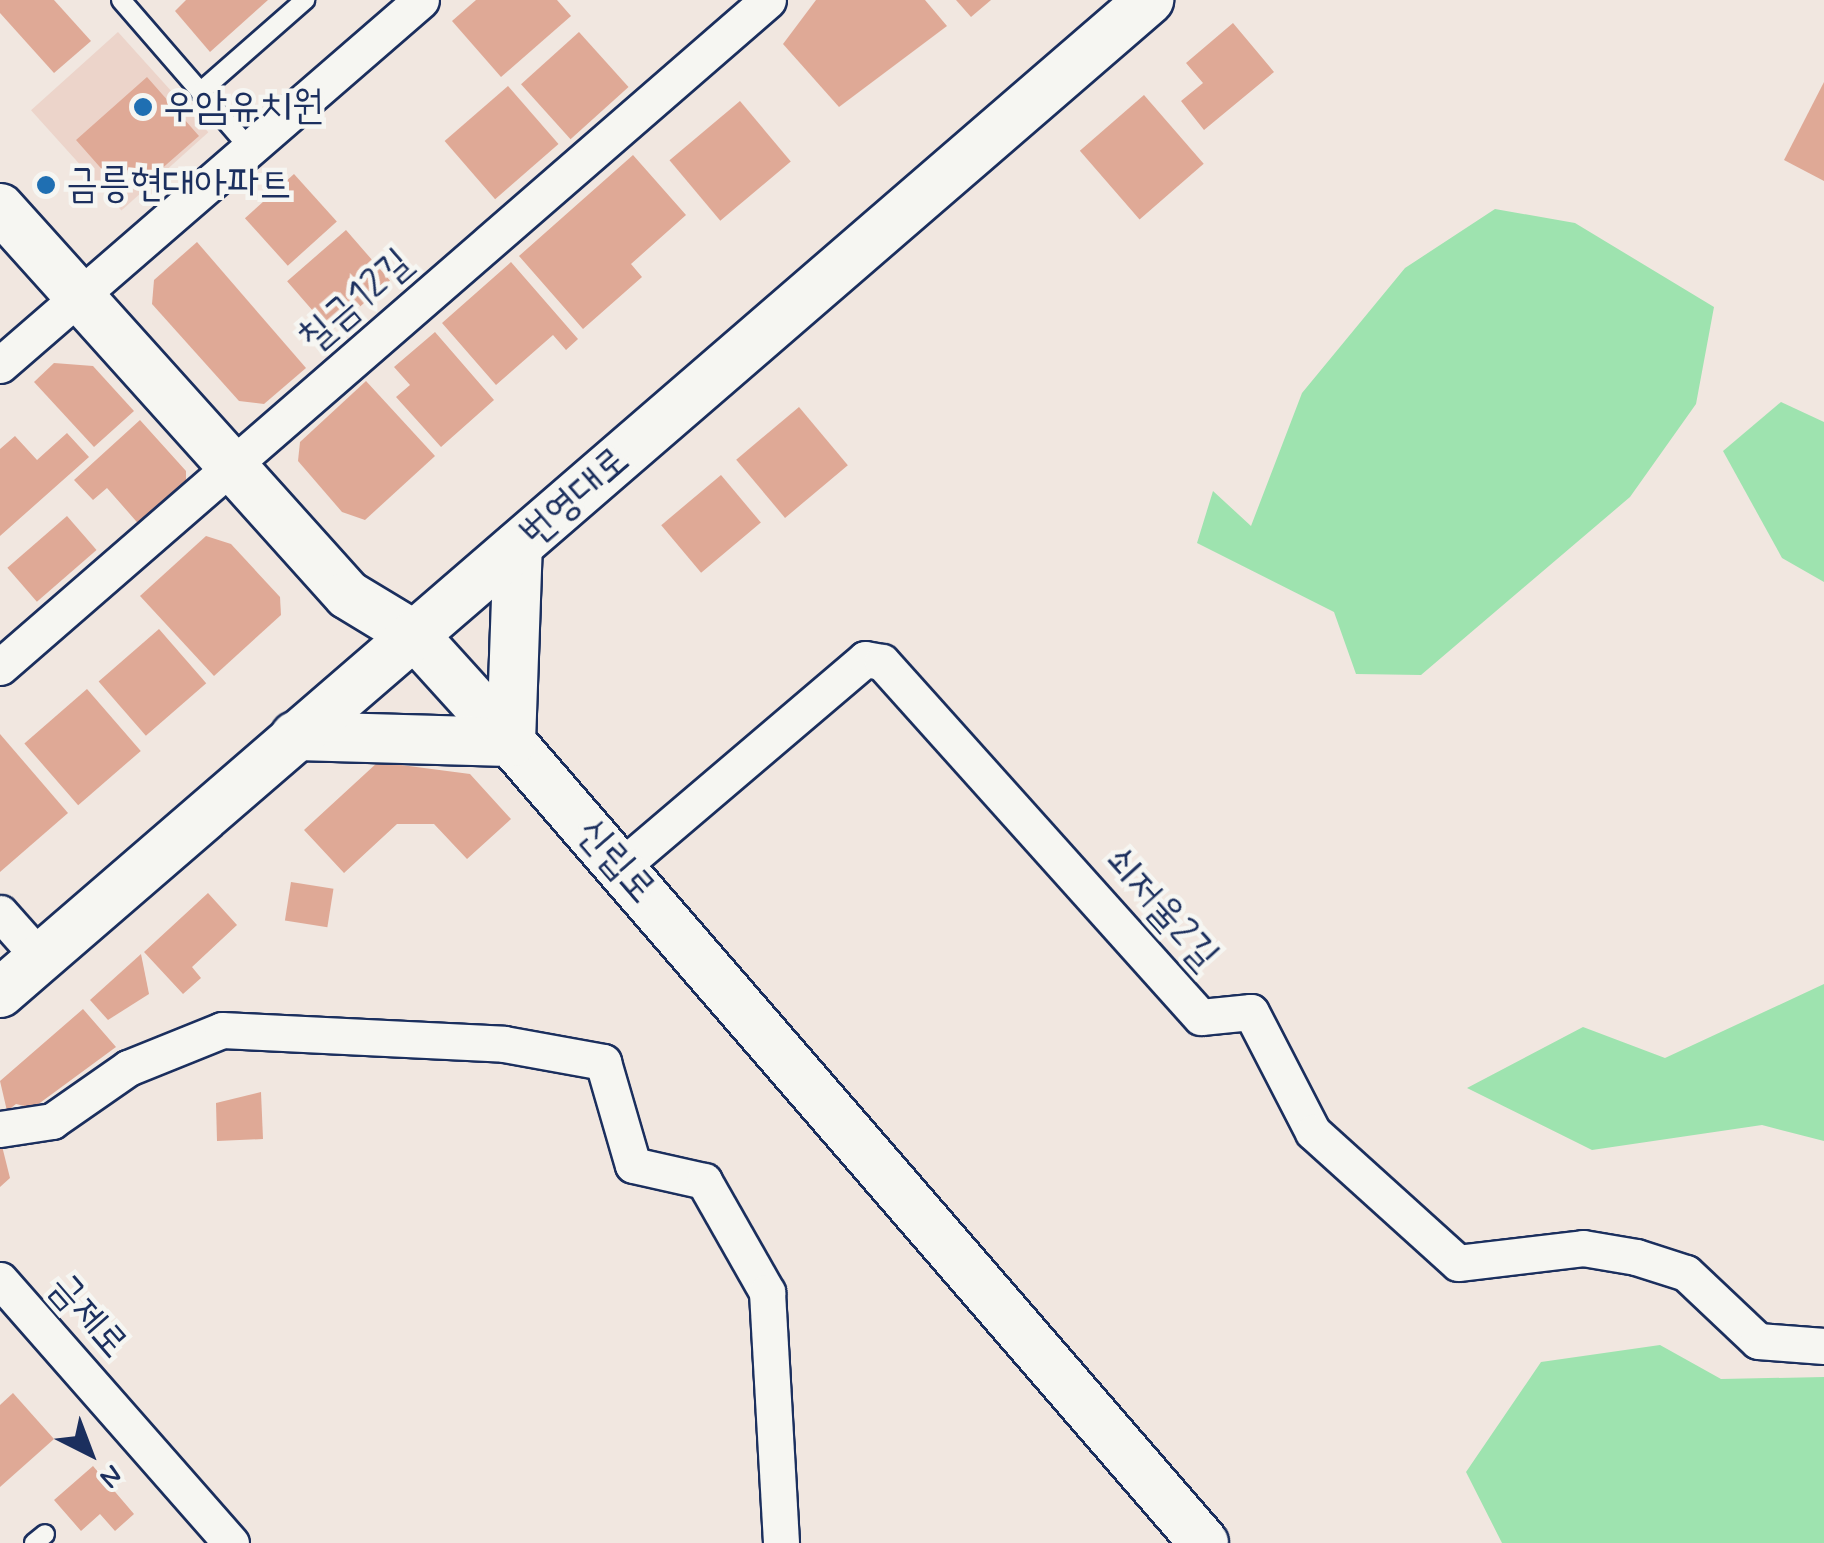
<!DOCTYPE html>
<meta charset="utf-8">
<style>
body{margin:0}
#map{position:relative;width:1824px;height:1543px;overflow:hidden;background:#f1e7e0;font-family:Mynerve,"Poor Story",sans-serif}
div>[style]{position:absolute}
.built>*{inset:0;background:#ecd4ca;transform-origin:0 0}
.green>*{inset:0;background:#9ee3af}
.building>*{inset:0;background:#dfa996;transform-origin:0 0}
.roads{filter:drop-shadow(2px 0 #1b2f5e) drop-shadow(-2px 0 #1b2f5e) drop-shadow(0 2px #1b2f5e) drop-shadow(0 -2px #1b2f5e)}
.lane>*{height:18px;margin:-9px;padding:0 9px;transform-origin:9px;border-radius:9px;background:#f6f6f2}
.street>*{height:35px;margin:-17.5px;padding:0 17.5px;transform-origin:17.5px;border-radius:17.5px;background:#f6f6f2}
.secondary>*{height:48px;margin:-24px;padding:0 24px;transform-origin:24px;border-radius:24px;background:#f6f6f2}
.dots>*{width:28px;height:28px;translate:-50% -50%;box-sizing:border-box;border:5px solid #f6f6f2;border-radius:50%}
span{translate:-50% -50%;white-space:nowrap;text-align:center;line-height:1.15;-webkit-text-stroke:9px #f6f6f2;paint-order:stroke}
.poi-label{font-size:40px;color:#1b2f5e}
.left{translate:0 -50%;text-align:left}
.street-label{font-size:40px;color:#1b2f5e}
.north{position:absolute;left:40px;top:1403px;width:100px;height:100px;-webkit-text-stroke:8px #f6f6f2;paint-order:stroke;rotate:138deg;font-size:28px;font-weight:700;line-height:40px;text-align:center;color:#1b2f5e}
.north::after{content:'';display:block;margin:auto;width:35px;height:45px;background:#1b2f5e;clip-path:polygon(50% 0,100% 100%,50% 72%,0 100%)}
</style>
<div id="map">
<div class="built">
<i style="left:118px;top:32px;width:135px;height:117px;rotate:48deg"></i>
</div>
<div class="green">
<i style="clip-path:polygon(1495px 209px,1575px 223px,1714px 307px,1696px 404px,1630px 497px,1421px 675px,1356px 674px,1334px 612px,1197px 543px,1213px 491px,1251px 526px,1302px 393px,1405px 268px)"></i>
<i style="clip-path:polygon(1781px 402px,1824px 422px,1824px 582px,1782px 558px,1723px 451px)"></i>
<i style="clip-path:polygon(1824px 984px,1824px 1141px,1762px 1125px,1592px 1150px,1467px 1088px,1583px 1027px,1665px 1058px)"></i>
<i style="clip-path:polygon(1660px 1345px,1721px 1379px,1824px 1377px,1824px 1543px,1502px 1543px,1466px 1472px,1541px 1362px)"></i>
</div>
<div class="building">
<i style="clip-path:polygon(0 0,54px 0,91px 41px,54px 73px,0 13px)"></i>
<i style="clip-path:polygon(186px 0,268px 0,210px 52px,175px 11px)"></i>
<i style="clip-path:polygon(476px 0,557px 0,571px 16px,501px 77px,452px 21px)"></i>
<i style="clip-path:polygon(816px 0,925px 0,947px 26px,839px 107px,783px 44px)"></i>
<i style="clip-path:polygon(956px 0,991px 0,971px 17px)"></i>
<i style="clip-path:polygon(1233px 23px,1274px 72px,1204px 130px,1181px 101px,1203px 83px,1186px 63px)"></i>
<i style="left:579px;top:32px;width:74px;height:78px;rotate:48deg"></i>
<i style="clip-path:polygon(147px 77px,199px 136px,143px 185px,129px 169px,114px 183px,76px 140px)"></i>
<i style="clip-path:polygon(1824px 82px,1824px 181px,1784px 160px)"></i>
<i style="left:508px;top:86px;width:77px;height:84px;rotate:49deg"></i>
<i style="left:1144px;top:95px;width:91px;height:85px;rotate:49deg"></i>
<i style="left:740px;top:101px;width:79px;height:92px;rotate:50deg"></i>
<i style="clip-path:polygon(633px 155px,686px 215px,631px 264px,642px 277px,583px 329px,519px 256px)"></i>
<i style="left:294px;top:174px;width:64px;height:66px;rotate:48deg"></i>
<i style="left:346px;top:230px;width:67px;height:78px;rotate:49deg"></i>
<i style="clip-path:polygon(197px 242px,306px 368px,264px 404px,239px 401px,152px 304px,154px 280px)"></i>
<i style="clip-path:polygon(511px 262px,578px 339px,566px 350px,553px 335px,496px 385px,442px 323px)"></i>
<i style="clip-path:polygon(435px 332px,494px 400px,441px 447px,396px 397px,410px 385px,394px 367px)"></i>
<i style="clip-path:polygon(54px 363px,93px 366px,134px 411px,94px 447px,34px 382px)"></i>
<i style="clip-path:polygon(366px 381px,435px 456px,365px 520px,342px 512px,298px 461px,300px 442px)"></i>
<i style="left:799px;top:407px;width:76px;height:82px;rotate:50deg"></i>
<i style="clip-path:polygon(140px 420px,186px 471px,186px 491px,143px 529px,107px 488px,93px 500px,74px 480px)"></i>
<i style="clip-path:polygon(67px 433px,89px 457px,0 536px,0 449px,15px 436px,37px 460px)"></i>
<i style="left:721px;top:475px;width:62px;height:78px;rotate:50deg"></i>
<i style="left:67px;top:516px;width:45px;height:79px;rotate:49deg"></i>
<i style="clip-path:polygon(206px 536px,231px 544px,280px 597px,281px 615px,214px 676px,140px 596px)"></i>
<i style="left:159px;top:629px;width:72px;height:80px;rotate:49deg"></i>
<i style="left:87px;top:689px;width:82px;height:83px;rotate:49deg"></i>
<i style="clip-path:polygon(0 734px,68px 813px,0 872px)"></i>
<i style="clip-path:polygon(378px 762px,470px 774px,511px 819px,467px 859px,434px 824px,397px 824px,344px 873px,304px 830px)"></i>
<i style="left:291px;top:882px;width:43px;height:39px;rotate:9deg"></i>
<i style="clip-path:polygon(208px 893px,237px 925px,192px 967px,201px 978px,183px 994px,144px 952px)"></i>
<i style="clip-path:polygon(141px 954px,149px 994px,108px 1020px,90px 1000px)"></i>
<i style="clip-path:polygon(83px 1009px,116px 1047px,33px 1108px,16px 1104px,7px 1111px,0 1081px)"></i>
<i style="clip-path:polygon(261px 1092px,263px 1139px,217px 1141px,216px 1103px)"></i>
<i style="clip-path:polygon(0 1138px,10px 1178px,0 1187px)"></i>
<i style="clip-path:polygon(13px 1393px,54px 1439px,0 1487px,0 1405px)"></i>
<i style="clip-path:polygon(93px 1466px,134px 1514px,115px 1531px,100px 1514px,81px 1531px,54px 1500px)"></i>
</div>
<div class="roads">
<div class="lane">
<i style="left:121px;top:0;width:196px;rotate:49.1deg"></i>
<i style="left:200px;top:92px;width:140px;rotate:-41.2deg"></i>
<i style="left:34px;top:1543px;width:14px;rotate:-39deg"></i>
</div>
<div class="street">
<i style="left:0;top:365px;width:557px;rotate:-40.92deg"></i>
<i style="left:0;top:667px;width:1017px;rotate:-40.97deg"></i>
<i style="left:622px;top:866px;width:319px;rotate:-40.4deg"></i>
<i style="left:865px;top:659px;width:17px;rotate:10deg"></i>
<i style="left:882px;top:662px;width:477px;rotate:48.1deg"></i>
<i style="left:1201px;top:1017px;width:50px;rotate:-5.7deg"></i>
<i style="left:1251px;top:1012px;width:135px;rotate:62.7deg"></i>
<i style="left:1313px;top:1132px;width:195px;rotate:42.1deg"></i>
<i style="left:1458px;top:1263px;width:126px;rotate:-6.8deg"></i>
<i style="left:1583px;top:1248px;width:54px;rotate:9.6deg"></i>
<i style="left:1636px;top:1257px;width:52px;rotate:17.7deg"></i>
<i style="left:1686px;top:1273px;width:99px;rotate:43.4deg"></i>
<i style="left:1758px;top:1341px;width:66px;rotate:4.3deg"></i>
<i style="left:0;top:913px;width:60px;rotate:48.4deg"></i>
<i style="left:0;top:1129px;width:53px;rotate:-8.7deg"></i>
<i style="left:52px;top:1121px;width:93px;rotate:-34.9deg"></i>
<i style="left:128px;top:1068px;width:101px;rotate:-22deg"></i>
<i style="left:222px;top:1030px;width:282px;rotate:2.8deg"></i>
<i style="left:504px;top:1044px;width:101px;rotate:10.3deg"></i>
<i style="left:603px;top:1062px;width:107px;rotate:73.8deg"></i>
<i style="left:633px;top:1165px;width:73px;rotate:12.7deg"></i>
<i style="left:704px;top:1181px;width:128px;rotate:60.4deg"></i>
<i style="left:767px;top:1292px;width:251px;rotate:86.8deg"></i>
<i style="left:0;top:1280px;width:350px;rotate:48.7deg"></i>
</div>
<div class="secondary">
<i style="left:0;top:208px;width:520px;rotate:48.04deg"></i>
<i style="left:348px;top:595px;width:77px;rotate:31.2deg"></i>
<i style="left:414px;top:635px;width:144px;rotate:47.8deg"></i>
<i style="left:511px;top:742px;width:1059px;rotate:49.13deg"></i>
<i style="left:295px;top:736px;width:216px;rotate:1.6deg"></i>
<i style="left:511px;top:742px;width:196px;rotate:-88deg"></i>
<i style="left:0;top:993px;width:1519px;rotate:-40.83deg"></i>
</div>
</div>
<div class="dots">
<i style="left:143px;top:107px;background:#1f6fb2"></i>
<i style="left:46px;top:185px;background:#1f6fb2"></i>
</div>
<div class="poi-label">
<span class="left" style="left:163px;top:107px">우암유치원</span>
<span class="left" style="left:66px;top:185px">금릉현대아파트</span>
</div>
<div class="street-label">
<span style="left:356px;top:301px;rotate:-41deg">칠금12길</span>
<span style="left:575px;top:497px;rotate:-41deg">번영대로</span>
<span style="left:616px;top:861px;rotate:49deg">신립로</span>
<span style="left:1161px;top:909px;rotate:48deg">쇠저울2길</span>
<span style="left:88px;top:1316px;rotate:49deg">금제로</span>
</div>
<div class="north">N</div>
</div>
